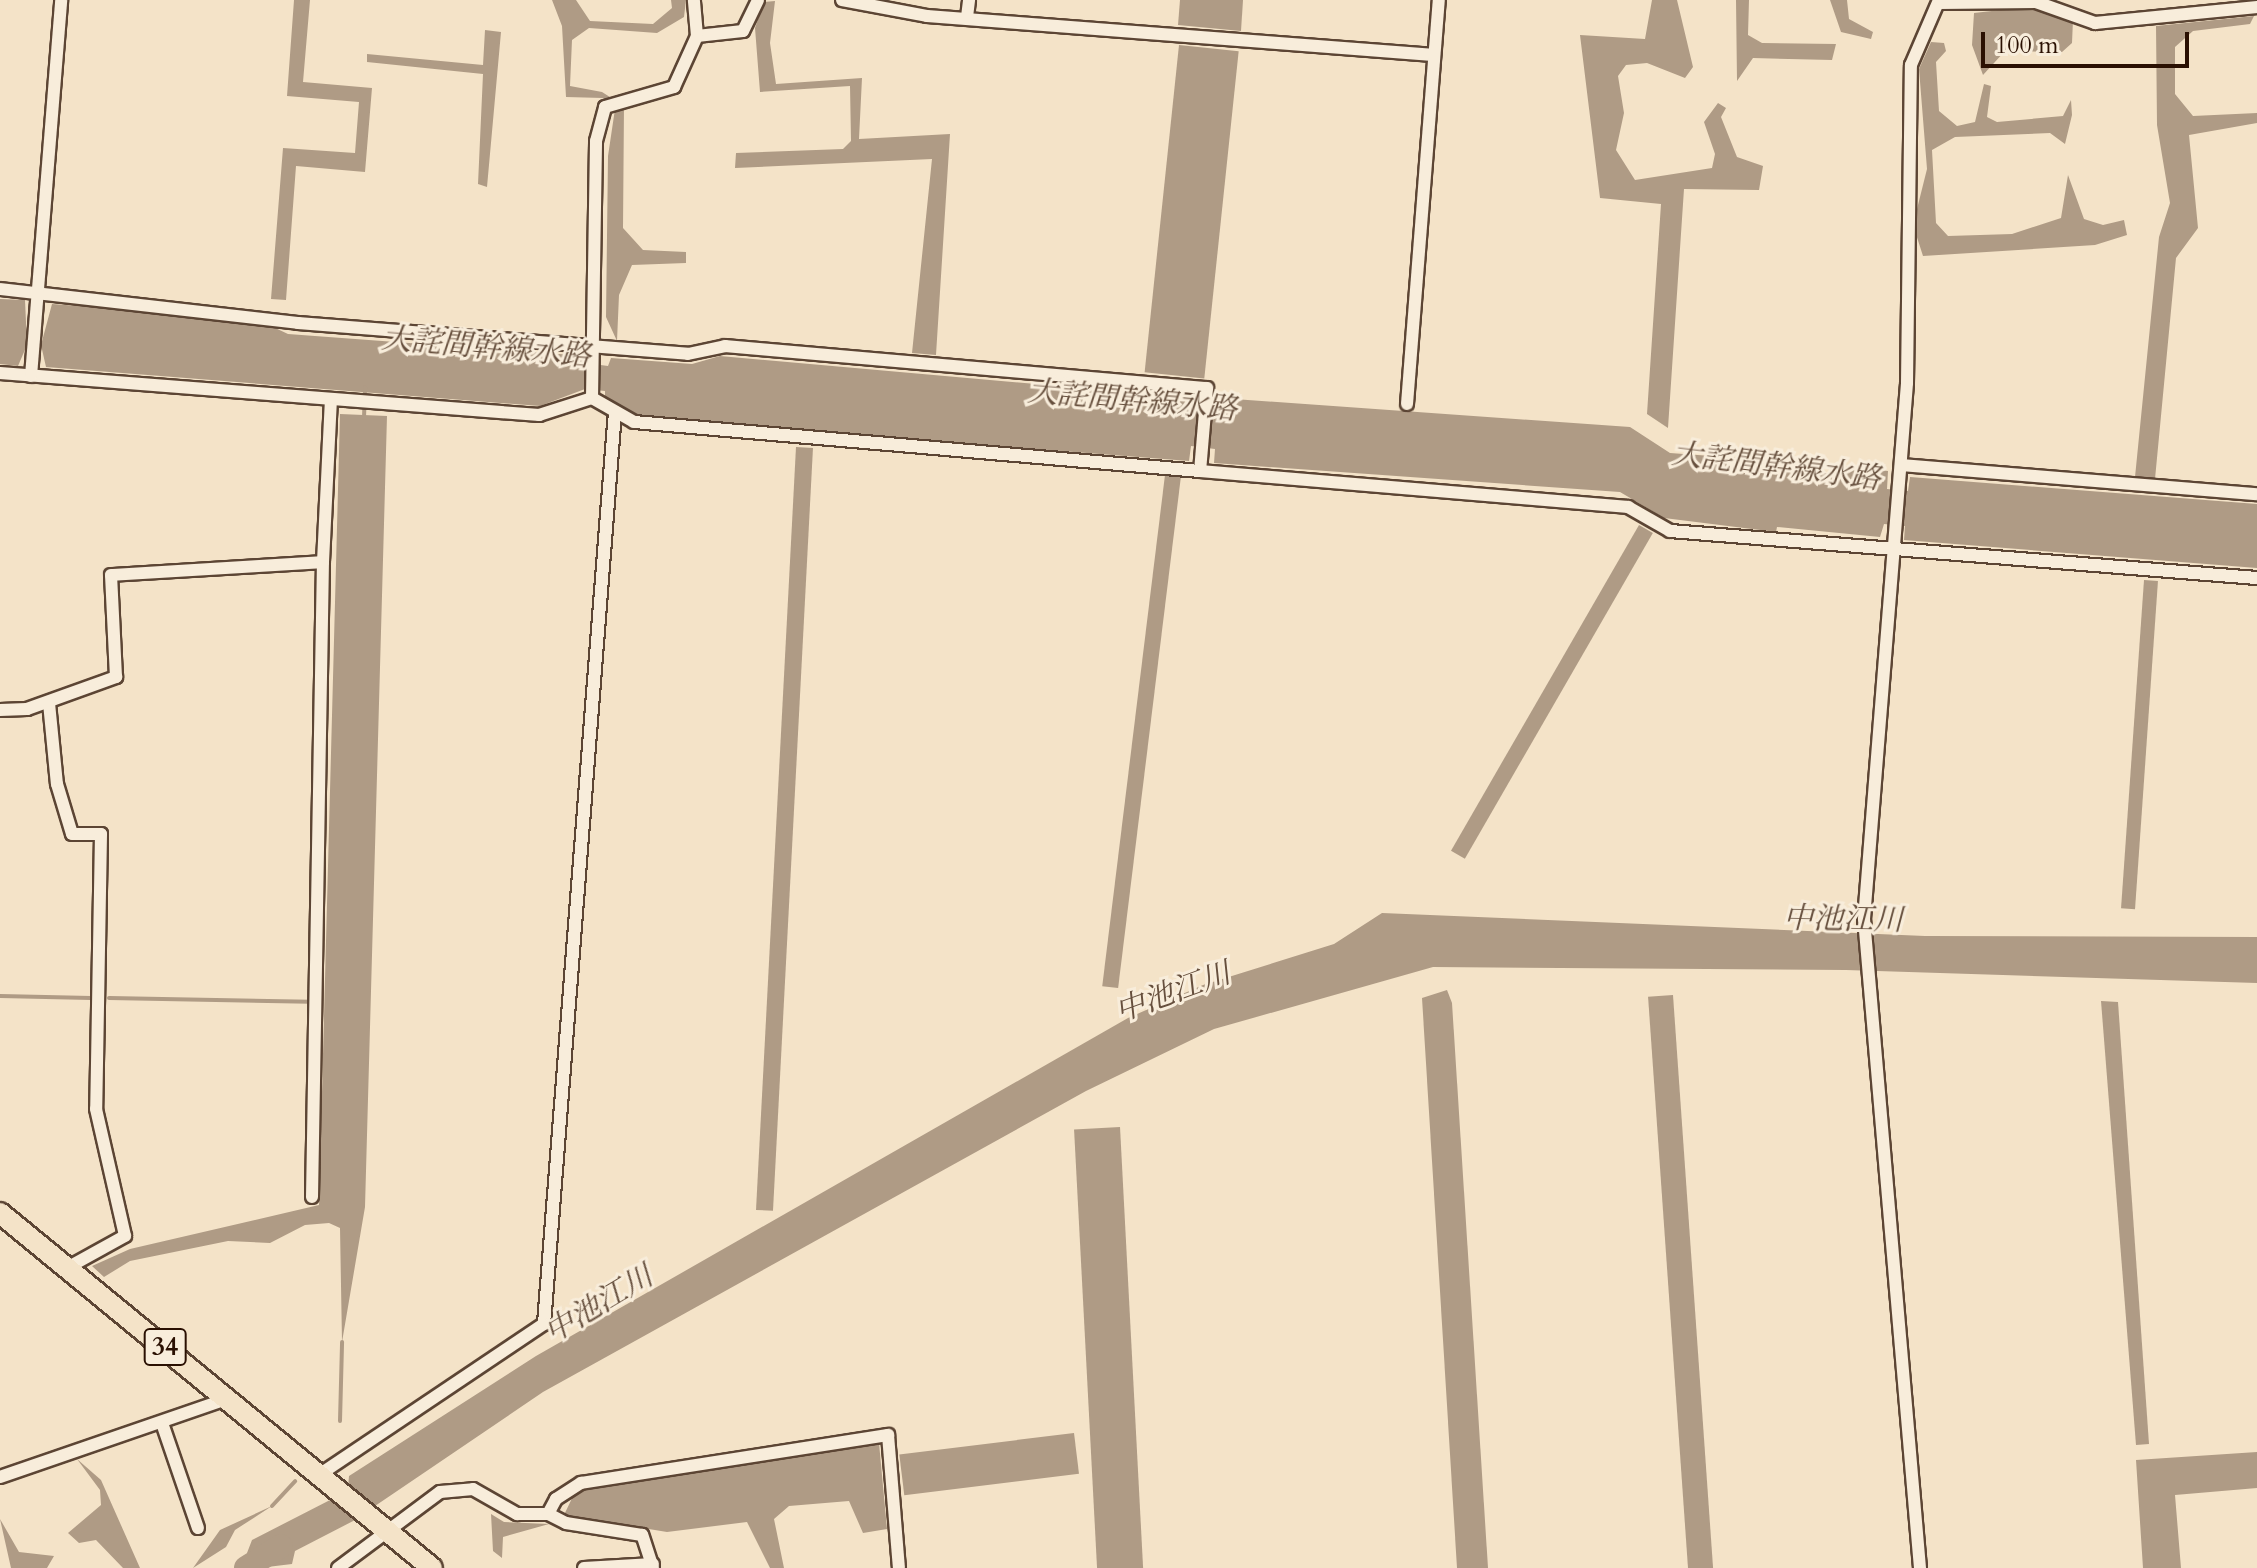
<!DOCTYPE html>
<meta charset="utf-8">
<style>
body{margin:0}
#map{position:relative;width:2257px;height:1568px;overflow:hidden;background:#f4e3c8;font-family:Cardo,"Noto Serif JP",serif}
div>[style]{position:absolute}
.water>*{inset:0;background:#af9b85;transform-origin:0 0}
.stream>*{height:4px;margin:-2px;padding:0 2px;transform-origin:2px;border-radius:2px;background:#af9b85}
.river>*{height:24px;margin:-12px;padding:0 12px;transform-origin:12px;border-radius:12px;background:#af9b85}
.roads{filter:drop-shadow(2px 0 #5c4534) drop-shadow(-2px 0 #5c4534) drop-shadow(0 2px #5c4534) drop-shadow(0 -2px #5c4534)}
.minor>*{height:12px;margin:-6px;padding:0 6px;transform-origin:6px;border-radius:6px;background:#f8eddb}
.trunk>*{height:20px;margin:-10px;padding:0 10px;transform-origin:10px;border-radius:10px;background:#f4e3c8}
span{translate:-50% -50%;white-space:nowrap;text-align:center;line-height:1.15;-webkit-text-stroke:6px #f8eddb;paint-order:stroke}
.shield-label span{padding:2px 6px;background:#f8eddb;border:2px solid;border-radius:6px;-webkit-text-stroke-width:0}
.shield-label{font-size:26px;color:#2a1002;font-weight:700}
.water-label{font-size:30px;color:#664f3d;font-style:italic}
.scale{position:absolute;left:1981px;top:32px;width:208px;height:36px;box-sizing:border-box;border:4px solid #2a1002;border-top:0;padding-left:10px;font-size:24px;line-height:28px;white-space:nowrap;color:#2a1002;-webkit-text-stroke:6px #f8eddb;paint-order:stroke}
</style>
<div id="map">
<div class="water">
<i style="clip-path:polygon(294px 0,310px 0,303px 82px,372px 88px,365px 172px,296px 166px,286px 300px,271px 299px,283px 148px,355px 153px,359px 102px,287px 96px)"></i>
<i style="clip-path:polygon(552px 0,576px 0,590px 21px,653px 24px,672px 8px,671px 0,686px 0,684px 17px,657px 33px,589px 28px,572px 40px,570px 86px,602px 92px,624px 106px,623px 228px,643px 250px,686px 252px,686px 263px,632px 265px,619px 295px,617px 341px,606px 317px,608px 156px,615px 109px,603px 98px,566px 97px,562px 26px)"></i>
<i style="clip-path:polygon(1180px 0,1243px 0,1241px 31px,1178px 25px)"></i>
<i style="clip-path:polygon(1652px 0,1677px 0,1693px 67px,1685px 78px,1647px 63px,1626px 65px,1618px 76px,1624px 113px,1616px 150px,1635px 180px,1712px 168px,1715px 154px,1704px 122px,1718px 103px,1726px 108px,1721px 117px,1737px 157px,1763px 166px,1759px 190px,1684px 189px,1668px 428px,1647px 414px,1661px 204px,1600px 198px,1580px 35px,1645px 39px)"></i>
<i style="clip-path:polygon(1736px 0,1749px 0,1748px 35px,1762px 43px,1836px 44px,1832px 60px,1753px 58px,1737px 81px)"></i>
<i style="clip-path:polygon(1830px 0,1847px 0,1849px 19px,1873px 32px,1871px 39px,1841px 32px)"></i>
<i style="clip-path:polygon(775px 1px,770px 43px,776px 84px,862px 78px,859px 139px,950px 134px,936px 355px,912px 353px,932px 159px,735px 168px,736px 153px,843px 149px,851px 141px,850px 86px,760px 92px,755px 28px,764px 2px)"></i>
<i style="clip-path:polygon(2036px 6px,2073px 20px,2072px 43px,2062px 52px,2005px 51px,1983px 75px,1972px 45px,1974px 13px)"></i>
<i style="clip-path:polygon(2254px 16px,2250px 24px,2193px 31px,2175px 47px,2175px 94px,2193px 116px,2257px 113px,2257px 123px,2189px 135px,2198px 228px,2176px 258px,2155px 479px,2135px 477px,2159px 237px,2170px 203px,2157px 125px,2156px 26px)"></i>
<i style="clip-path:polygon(485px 30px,501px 32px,487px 187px,478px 184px,483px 74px,367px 62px,367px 54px,483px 65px)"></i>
<i style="clip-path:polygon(1931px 42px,1944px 43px,1946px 51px,1936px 62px,1939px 111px,1957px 126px,1975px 122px,1984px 84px,1991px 86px,1987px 117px,1997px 122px,2063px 116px,2071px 100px,2072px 115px,2065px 144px,2050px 133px,1955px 137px,1932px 150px,1936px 223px,1948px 236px,2012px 234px,2061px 218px,2068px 175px,2084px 219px,2103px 225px,2124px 220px,2127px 235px,2095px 245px,1923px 256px,1913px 225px,1927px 169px,1919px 69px)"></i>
<i style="left:1179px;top:45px;width:60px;height:329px;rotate:6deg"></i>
<i style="clip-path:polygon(0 299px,25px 300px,27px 345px,18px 366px,0 364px)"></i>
<i style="clip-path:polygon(52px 304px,256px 319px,288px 334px,586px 356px,586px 363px,608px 366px,611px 358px,692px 364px,720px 356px,1194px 398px,1194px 410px,1218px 413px,1220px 398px,1630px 427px,1670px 453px,1780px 461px,1787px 468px,1834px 474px,1846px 466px,1888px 471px,1887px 489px,1908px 491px,1910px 477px,2257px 504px,2257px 568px,1904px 540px,1905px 526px,1884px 524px,1880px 537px,1777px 527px,1776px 532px,1664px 518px,1620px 492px,1214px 463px,1215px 449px,1191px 446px,1189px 461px,641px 418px,605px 399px,605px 391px,585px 389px,540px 406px,46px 367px,41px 345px)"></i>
<i style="clip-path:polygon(340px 414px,387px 416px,365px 1207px,342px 1342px,340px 1228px,329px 1223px,305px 1225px,270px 1243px,228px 1241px,130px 1261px,104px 1277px,92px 1266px,130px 1249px,319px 1205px)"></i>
<i style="left:796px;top:447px;width:17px;height:764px;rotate:3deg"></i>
<i style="left:1165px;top:475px;width:16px;height:515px;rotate:7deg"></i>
<i style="left:1639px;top:525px;width:16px;height:376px;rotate:30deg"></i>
<i style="left:2144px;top:580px;width:14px;height:329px;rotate:4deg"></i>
<i style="clip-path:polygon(1382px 913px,1925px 936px,2257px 937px,2257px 983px,1846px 970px,1433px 967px,1214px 1029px,1086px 1091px,543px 1392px,375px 1506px,348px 1488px,349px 1476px,536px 1356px,1128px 1018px,1203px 985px,1334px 944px)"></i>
<i style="clip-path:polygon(1447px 990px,1452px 1003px,1488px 1568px,1457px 1568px,1422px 998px)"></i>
<i style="left:1673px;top:995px;width:575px;height:25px;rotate:86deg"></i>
<i style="clip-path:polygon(2101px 1001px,2118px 1002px,2149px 1444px,2136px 1445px)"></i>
<i style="left:1120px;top:1127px;width:442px;height:46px;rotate:87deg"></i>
<i style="left:1074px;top:1433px;width:41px;height:176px;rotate:83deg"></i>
<i style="clip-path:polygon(879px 1443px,887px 1529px,863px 1533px,849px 1501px,789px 1506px,774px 1519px,784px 1568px,770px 1568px,747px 1522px,667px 1532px,564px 1515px,575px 1492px)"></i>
<i style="clip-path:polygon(2257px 1452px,2257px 1488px,2175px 1495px,2181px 1568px,2143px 1568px,2136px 1460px)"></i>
<i style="clip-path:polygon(77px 1459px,101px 1480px,140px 1568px,123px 1568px,96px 1540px,79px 1543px,68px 1533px,101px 1505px,100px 1490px)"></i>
<i style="clip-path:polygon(332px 1499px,357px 1519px,295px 1551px,292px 1564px,259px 1568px,247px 1553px,252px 1540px)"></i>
<i style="clip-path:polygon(272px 1506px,235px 1530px,226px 1547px,193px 1568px,220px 1530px)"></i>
<i style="clip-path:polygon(491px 1514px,504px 1522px,549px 1524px,503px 1537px,502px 1558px,493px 1551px)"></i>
<i style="clip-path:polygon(0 1519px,19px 1552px,54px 1556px,47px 1568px,11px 1568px)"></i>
</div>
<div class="stream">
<i style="left:364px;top:418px;width:31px;rotate:-88deg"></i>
<i style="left:0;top:996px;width:91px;rotate:1.3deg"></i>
<i style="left:109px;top:998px;width:201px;rotate:1.1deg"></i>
<i style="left:340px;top:1421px;width:79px;rotate:-88.5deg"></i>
<i style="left:272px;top:1506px;width:34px;rotate:-47deg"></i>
</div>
<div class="river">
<i style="left:246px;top:1568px;width:41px;rotate:-32.2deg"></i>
</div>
<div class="roads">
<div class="minor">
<i style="left:842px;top:0;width:86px;rotate:10.7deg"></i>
<i style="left:927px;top:16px;width:508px;rotate:4.4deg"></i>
<i style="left:1939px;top:3px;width:97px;rotate:-0.6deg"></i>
<i style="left:2036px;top:2px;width:63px;rotate:19.6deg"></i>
<i style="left:2095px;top:23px;width:163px;rotate:-5.6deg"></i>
<i style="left:967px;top:17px;width:17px;rotate:-83deg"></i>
<i style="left:697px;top:36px;width:46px;rotate:-6.2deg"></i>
<i style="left:743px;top:31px;width:34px;rotate:-64deg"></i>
<i style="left:0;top:289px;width:300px;rotate:6.5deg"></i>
<i style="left:298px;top:323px;width:391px;rotate:4.5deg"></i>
<i style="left:688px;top:354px;width:38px;rotate:-12deg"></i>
<i style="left:725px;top:346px;width:484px;rotate:5deg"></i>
<i style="left:1207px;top:388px;width:83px;rotate:94.8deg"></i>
<i style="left:1200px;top:471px;width:430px;rotate:4.8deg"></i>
<i style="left:1628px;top:507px;width:48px;rotate:29.7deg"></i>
<i style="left:1670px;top:531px;width:589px;rotate:4.58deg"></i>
<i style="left:0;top:373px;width:541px;rotate:4.46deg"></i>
<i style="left:539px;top:415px;width:56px;rotate:-17.8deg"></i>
<i style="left:592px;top:398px;width:48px;rotate:29.7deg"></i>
<i style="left:634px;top:422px;width:568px;rotate:4.95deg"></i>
<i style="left:31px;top:376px;width:377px;rotate:-85.4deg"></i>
<i style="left:592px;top:398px;width:257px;rotate:-89.1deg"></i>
<i style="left:596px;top:141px;width:35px;rotate:-75deg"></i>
<i style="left:605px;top:107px;width:72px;rotate:-16.2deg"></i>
<i style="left:674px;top:87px;width:56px;rotate:-65.7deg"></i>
<i style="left:697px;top:36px;width:36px;rotate:-95deg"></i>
<i style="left:1407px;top:404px;width:405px;rotate:-85.5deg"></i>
<i style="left:1901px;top:465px;width:357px;rotate:4.7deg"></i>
<i style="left:49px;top:703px;width:81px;rotate:84.4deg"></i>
<i style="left:57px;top:784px;width:52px;rotate:73.3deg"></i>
<i style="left:72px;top:834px;width:29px"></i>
<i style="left:101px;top:834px;width:275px;rotate:91deg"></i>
<i style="left:96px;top:1109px;width:130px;rotate:77.1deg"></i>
<i style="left:125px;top:1236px;width:66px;rotate:151.1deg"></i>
<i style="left:0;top:710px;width:27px;rotate:-2deg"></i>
<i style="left:27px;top:709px;width:95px;rotate:-19.8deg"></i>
<i style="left:116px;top:677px;width:102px;rotate:-92.8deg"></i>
<i style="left:111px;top:575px;width:212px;rotate:-3.5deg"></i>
<i style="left:323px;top:562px;width:161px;rotate:-87.2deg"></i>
<i style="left:312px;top:1197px;width:635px;rotate:-89.01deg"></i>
<i style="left:162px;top:1423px;width:111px;rotate:71.1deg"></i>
<i style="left:319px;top:1475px;width:271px;rotate:-33.9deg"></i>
<i style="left:544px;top:1324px;width:915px;rotate:-85.55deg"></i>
<i style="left:0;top:1477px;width:240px;rotate:-19deg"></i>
<i style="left:338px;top:1568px;width:127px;rotate:-36.7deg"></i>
<i style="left:440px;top:1492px;width:33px;rotate:-5deg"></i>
<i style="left:473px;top:1489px;width:51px;rotate:29.6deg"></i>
<i style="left:517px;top:1514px;width:31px"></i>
<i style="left:584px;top:1568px;width:69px;rotate:-3.3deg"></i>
<i style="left:653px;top:1568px;width:35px;rotate:-108deg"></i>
<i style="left:642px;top:1535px;width:77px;rotate:-171deg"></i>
<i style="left:566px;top:1523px;width:20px;rotate:-153deg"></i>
<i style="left:548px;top:1514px;width:17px;rotate:-62deg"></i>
<i style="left:556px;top:1499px;width:30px;rotate:-33deg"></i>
<i style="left:581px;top:1483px;width:311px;rotate:-8.9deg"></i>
<i style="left:888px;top:1435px;width:133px;rotate:85.3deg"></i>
<i style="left:1920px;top:1568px;width:651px;rotate:-94.93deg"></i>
<i style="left:1864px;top:919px;width:538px;rotate:-85.41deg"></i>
<i style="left:1907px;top:383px;width:318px;rotate:-89.3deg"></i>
<i style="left:1911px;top:65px;width:71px;rotate:-66.7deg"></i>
</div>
<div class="trunk">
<i style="left:0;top:1213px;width:559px;rotate:39.41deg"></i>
</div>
</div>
<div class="shield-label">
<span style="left:165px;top:1347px">34</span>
</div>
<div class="water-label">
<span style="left:486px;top:348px;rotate:5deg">大詫間幹線水路</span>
<span style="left:1132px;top:401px;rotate:5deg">大詫間幹線水路</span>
<span style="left:1776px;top:467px;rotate:7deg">大詫間幹線水路</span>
<span style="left:1843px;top:920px;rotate:1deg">中池江川</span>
<span style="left:1173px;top:993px;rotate:-20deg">中池江川</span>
<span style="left:599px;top:1305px;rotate:-31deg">中池江川</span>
</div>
<div class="scale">100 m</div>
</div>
